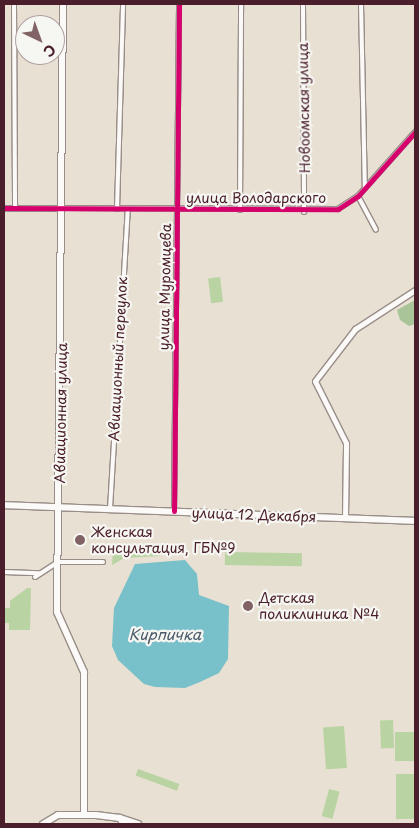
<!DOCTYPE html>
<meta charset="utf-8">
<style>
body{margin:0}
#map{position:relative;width:419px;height:828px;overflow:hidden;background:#e8e0d2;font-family:"Playpen Sans",sans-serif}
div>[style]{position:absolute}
.green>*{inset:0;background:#b9d3a2;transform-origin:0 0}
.forest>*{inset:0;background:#a9c499}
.water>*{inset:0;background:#78c0ca}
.roads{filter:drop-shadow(1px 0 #988d88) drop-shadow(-1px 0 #988d88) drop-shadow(0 1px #988d88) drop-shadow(0 -1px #988d88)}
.minor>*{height:4px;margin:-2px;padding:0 2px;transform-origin:2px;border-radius:2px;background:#fcfaf8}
.tertiary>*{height:5px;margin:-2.5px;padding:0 2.5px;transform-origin:2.5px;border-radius:2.5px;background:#fcfaf8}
.secondary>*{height:5.5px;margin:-2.75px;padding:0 2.75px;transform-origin:2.75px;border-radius:2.75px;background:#fcfaf8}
.primary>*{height:6px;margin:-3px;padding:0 3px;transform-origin:3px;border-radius:3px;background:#fcfaf8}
.cycleway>*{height:5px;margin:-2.5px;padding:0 2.5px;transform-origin:2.5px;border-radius:2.5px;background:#d6006c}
.dots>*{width:14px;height:14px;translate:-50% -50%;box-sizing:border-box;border:2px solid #f6f6f2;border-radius:50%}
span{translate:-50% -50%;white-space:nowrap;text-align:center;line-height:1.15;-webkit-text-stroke:4.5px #f6f6f2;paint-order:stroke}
.street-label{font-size:14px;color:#4a1f2b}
.poi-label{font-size:14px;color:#4a1f2b}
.left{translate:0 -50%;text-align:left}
.water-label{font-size:15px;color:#495a69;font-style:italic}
.frame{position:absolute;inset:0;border:5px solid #4a1f2b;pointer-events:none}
.north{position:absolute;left:15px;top:15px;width:50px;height:50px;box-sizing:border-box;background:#f6f6f2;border:1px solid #b1a0a2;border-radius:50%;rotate:138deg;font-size:14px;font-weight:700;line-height:20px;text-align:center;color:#4a1f2b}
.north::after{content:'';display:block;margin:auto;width:18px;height:22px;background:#816365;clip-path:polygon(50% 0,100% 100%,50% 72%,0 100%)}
</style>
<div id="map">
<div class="green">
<i style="left:220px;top:277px;width:25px;height:12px;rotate:83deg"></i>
<i style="clip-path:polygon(113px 551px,160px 552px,160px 556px,124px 558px,112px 565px)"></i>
<i style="left:225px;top:552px;width:77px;height:13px;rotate:1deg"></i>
<i style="clip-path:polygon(27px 588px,31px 588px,30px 630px,9px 630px,9px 623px,4px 623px,4px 608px,10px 608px,10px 601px)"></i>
<i style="left:393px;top:720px;width:28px;height:13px;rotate:88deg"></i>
<i style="left:344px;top:726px;width:42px;height:21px;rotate:86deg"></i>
<i style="left:395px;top:732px;width:20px;height:29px"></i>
<i style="left:138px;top:769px;width:44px;height:7px;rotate:20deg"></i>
<i style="left:396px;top:774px;width:19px;height:45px"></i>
<i style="left:329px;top:789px;width:11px;height:28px;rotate:15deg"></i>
</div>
<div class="forest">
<i style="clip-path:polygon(415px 300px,415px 324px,409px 326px,400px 320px,397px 310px)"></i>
</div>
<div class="water">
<i style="clip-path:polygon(185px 560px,197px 574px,199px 595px,229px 606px,228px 659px,219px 673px,200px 682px,185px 688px,155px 687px,144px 684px,118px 660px,112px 646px,114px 608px,135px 564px)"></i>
</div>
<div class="roads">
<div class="minor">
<i style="left:14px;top:4px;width:204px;rotate:89.7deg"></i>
<i style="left:303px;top:4px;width:208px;rotate:89.7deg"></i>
<i style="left:361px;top:4px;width:184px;rotate:88.8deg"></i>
<i style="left:358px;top:196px;width:38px;rotate:62deg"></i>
<i style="left:62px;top:208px;width:276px;rotate:0.2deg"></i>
<i style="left:338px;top:209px;width:24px;rotate:-33deg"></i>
<i style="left:358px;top:196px;width:86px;rotate:-48.3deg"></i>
<i style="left:117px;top:209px;width:205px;rotate:-88.3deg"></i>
<i style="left:240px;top:210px;width:206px;rotate:-89.7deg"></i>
<i style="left:110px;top:509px;width:301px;rotate:-86.6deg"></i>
<i style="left:174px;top:511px;width:507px;rotate:-89.43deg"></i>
<i style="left:4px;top:572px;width:35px;rotate:2deg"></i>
<i style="left:35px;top:577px;width:27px;rotate:-33deg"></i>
<i style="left:58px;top:562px;width:45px"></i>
</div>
<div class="tertiary">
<i style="left:4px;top:208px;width:58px"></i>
<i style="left:345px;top:518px;width:75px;rotate:-89.2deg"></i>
<i style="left:346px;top:443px;width:69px;rotate:-116.6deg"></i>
<i style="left:315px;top:381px;width:66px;rotate:-52.4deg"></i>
<i style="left:355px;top:329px;width:72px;rotate:-33deg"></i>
</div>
<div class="secondary">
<i style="left:4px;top:505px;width:411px;rotate:2.2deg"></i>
<i style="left:120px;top:818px;width:19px;rotate:18deg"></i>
</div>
<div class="primary">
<i style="left:63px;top:4px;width:608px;rotate:90.57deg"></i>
<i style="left:57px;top:612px;width:66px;rotate:65.8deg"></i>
<i style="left:84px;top:672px;width:143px;rotate:90deg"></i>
<i style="left:43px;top:824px;width:17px;rotate:-31deg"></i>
<i style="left:58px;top:815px;width:38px"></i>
<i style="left:96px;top:815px;width:24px;rotate:7deg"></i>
<i style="left:120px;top:818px;width:7px;rotate:63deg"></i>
</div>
</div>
<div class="cycleway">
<i style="left:4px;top:208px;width:334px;rotate:0.2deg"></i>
<i style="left:338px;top:209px;width:24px;rotate:-33deg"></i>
<i style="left:358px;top:196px;width:86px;rotate:-48.3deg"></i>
<i style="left:174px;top:511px;width:507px;rotate:-89.43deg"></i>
</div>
<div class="dots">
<i style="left:80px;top:540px;background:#816365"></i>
<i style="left:248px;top:606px;background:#816365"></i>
</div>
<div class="street-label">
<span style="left:304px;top:108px;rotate:-91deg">Новоомская улица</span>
<span style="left:256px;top:198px">улица Володарского</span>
<span style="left:165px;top:287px;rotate:-89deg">улица Муромцева</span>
<span style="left:118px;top:359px;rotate:-87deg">Авиационный переулок</span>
<span style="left:61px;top:413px;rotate:-89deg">Авиационная улица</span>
<span style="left:254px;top:515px;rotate:2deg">улица 12 Декабря</span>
</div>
<div class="poi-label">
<span class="left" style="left:91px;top:540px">Женская<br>консультация, ГБ№9</span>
<span class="left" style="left:259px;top:606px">Детская<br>поликлиника №4</span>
</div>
<div class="water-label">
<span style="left:165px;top:634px">Кирпичка</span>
</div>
<div class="frame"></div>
<div class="north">С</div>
</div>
